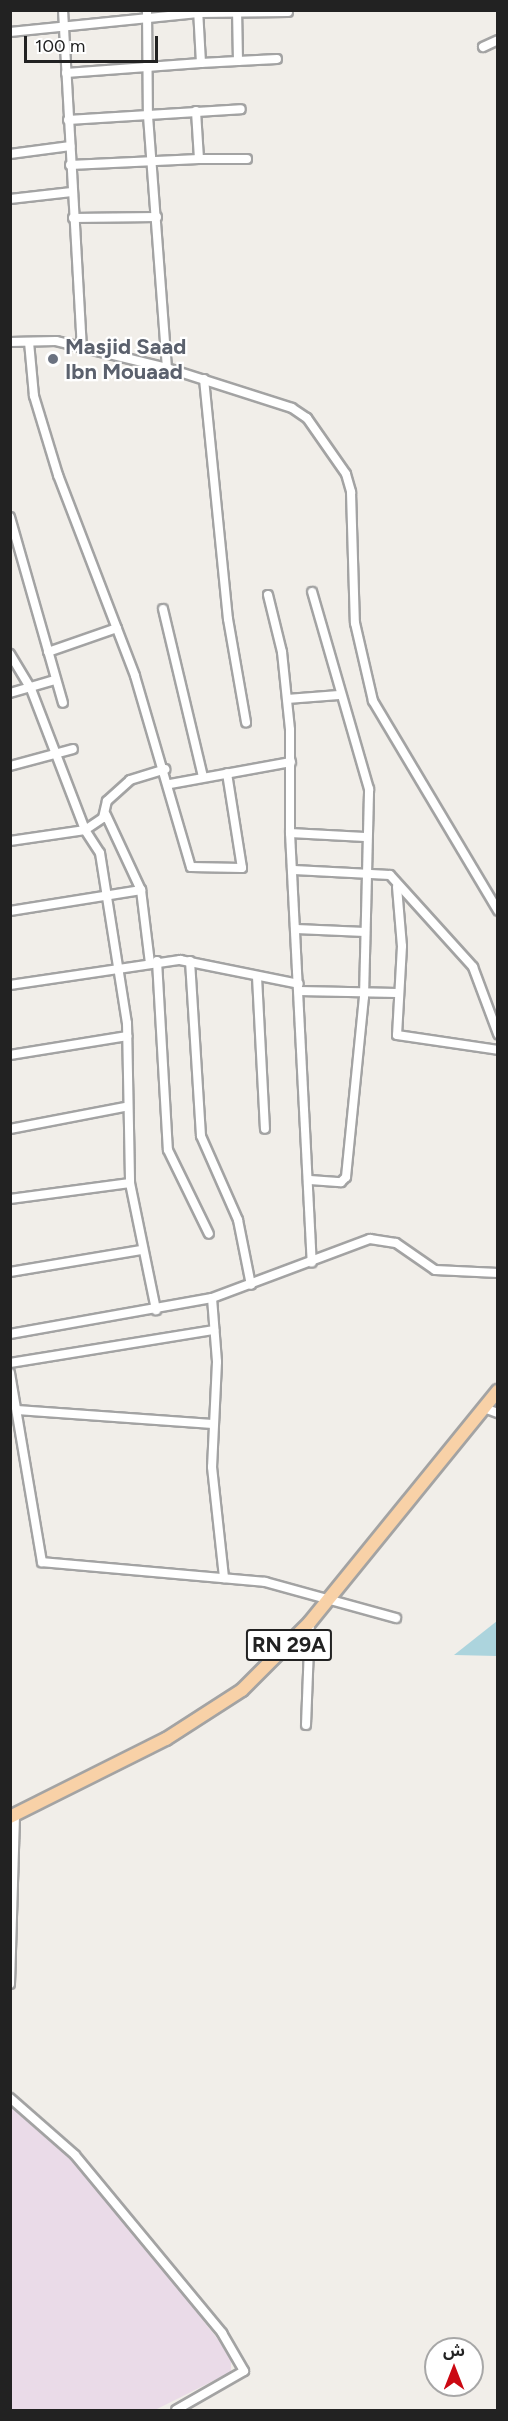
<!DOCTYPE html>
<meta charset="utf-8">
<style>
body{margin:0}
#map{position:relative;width:508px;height:2421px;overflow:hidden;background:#f1eee9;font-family:Figtree,"Noto Sans Arabic",sans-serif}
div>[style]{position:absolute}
.industrial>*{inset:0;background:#eadbe8}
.water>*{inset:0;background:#acd4dd}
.roads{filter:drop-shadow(2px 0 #a3a3a3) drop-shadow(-2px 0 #a3a3a3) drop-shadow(0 2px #a3a3a3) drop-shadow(0 -2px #a3a3a3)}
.minor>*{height:8px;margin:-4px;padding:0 4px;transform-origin:4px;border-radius:4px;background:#fff}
.primary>*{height:12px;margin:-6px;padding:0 6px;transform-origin:6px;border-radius:6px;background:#f8d1a7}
.dots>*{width:16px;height:16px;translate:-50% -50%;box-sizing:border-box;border:3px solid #fff;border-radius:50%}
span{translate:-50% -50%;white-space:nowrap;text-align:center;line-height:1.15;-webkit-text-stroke:4.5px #fff;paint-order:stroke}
.shield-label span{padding:2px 4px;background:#fff;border:2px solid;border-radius:4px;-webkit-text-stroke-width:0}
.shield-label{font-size:21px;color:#222;font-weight:700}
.worship-label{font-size:22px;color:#5b616d;font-weight:700}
.left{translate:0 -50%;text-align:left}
.frame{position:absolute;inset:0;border:12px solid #222;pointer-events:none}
.north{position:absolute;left:424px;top:2337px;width:60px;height:60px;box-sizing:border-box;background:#fff;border:2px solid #a7a7a7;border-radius:50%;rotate:0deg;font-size:16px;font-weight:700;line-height:24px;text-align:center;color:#222}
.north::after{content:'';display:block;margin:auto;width:21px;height:27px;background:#cb0913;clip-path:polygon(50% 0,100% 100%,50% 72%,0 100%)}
.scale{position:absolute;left:24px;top:36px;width:134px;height:27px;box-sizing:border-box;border:3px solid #222;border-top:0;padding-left:8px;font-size:18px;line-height:21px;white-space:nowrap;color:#222;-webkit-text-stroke:4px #fff;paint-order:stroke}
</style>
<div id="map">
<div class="industrial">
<i style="clip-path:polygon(10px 2103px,64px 2149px,136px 2235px,231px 2356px,231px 2372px,155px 2410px,11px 2410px)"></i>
</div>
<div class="water">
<i style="clip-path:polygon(497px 1621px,497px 1656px,454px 1655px)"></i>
</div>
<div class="roads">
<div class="minor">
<i style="left:63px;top:10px;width:338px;rotate:86.8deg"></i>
<i style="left:147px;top:10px;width:106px;rotate:89.5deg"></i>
<i style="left:148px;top:116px;width:253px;rotate:85.7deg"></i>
<i style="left:10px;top:32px;width:189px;rotate:-5.8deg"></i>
<i style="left:198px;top:13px;width:90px;rotate:-0.6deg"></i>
<i style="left:483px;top:47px;width:17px;rotate:-25deg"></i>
<i style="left:238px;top:61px;width:39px;rotate:-3deg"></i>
<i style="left:201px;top:63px;width:37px;rotate:-3deg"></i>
<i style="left:238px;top:61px;width:51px;rotate:-91.1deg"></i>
<i style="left:66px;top:73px;width:135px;rotate:-4.2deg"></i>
<i style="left:201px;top:63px;width:53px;rotate:-93.2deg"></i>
<i style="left:68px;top:120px;width:173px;rotate:-3.6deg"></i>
<i style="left:10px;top:154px;width:61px;rotate:-7.6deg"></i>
<i style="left:199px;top:159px;width:48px"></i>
<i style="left:70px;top:165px;width:129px;rotate:-2.7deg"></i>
<i style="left:199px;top:159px;width:48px;rotate:-93.6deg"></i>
<i style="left:10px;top:199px;width:62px;rotate:-6.4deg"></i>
<i style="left:73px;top:218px;width:84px;rotate:-0.7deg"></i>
<i style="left:10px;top:342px;width:46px;rotate:-1.2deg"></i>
<i style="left:56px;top:341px;width:114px;rotate:13.7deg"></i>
<i style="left:167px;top:368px;width:131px;rotate:17.7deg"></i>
<i style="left:292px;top:408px;width:18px;rotate:34deg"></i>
<i style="left:307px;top:418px;width:68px;rotate:55.1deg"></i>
<i style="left:346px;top:474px;width:19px;rotate:74deg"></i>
<i style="left:351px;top:492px;width:131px;rotate:88.3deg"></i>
<i style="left:355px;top:623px;width:80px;rotate:77deg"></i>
<i style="left:373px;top:701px;width:244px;rotate:59.2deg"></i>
<i style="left:29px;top:342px;width:54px;rotate:84.7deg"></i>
<i style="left:34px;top:396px;width:83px;rotate:73.1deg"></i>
<i style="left:58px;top:475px;width:215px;rotate:69deg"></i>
<i style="left:135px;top:676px;width:199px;rotate:73.7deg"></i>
<i style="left:191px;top:867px;width:51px;rotate:1.1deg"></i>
<i style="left:242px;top:868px;width:96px;rotate:-99deg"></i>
<i style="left:204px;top:379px;width:241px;rotate:84.3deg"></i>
<i style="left:228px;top:619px;width:105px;rotate:80.1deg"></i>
<i style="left:10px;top:517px;width:193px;rotate:74.1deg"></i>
<i style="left:268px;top:595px;width:59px;rotate:76.2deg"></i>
<i style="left:282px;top:652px;width:78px;rotate:84.1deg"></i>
<i style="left:290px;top:730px;width:103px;rotate:90deg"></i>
<i style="left:290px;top:833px;width:430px;rotate:87.1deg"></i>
<i style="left:163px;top:609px;width:173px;rotate:76.6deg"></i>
<i style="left:48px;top:652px;width:73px;rotate:-19.2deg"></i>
<i style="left:10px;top:654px;width:41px;rotate:59deg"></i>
<i style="left:31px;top:689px;width:151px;rotate:69deg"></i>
<i style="left:85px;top:830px;width:27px;rotate:57deg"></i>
<i style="left:100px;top:853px;width:172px;rotate:81deg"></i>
<i style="left:127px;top:1023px;width:160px;rotate:88.9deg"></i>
<i style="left:130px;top:1183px;width:130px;rotate:78.4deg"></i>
<i style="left:10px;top:693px;width:47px;rotate:-16.1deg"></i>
<i style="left:287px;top:699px;width:52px;rotate:-4.4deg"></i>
<i style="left:10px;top:766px;width:65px;rotate:-15.1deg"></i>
<i style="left:170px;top:784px;width:123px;rotate:-10.3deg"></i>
<i style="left:106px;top:815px;width:83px;rotate:65deg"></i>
<i style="left:290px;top:833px;width:75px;rotate:3.1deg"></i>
<i style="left:10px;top:841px;width:76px;rotate:-8.3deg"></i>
<i style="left:85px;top:830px;width:22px;rotate:-34deg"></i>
<i style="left:103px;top:818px;width:17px;rotate:-77deg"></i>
<i style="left:107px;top:801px;width:31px;rotate:-42deg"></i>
<i style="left:130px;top:780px;width:37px;rotate:-17deg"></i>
<i style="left:294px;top:870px;width:96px;rotate:3deg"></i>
<i style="left:390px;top:875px;width:124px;rotate:47.9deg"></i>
<i style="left:473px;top:967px;width:72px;rotate:69.5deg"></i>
<i style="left:397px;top:887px;width:59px;rotate:85.2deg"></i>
<i style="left:402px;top:946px;width:89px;rotate:93.2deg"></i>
<i style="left:397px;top:1035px;width:102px;rotate:8.4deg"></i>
<i style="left:10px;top:911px;width:133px;rotate:-9.1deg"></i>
<i style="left:141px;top:890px;width:74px;rotate:83deg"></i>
<i style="left:296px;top:929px;width:69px;rotate:2.5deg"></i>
<i style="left:157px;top:961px;width:189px;rotate:86.7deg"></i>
<i style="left:168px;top:1150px;width:93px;rotate:64deg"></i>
<i style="left:190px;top:961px;width:175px;rotate:86.4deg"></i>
<i style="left:201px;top:1136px;width:92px;rotate:66.2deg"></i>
<i style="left:238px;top:1220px;width:66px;rotate:78.7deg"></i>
<i style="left:257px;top:977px;width:152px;rotate:87deg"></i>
<i style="left:10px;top:985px;width:172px;rotate:-8.4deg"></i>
<i style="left:180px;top:960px;width:121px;rotate:11.4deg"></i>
<i style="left:299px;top:991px;width:98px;rotate:1.2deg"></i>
<i style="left:10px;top:1055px;width:119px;rotate:-9.2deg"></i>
<i style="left:10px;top:1129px;width:116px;rotate:-10.9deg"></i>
<i style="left:310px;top:1180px;width:31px;rotate:4deg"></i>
<i style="left:341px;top:1182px;width:7px;rotate:-45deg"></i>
<i style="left:346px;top:1177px;width:181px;rotate:-84.3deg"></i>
<i style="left:364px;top:997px;width:208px;rotate:-88.6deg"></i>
<i style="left:369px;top:789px;width:205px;rotate:-106.1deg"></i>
<i style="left:10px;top:1199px;width:121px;rotate:-7.6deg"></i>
<i style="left:10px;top:1272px;width:133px;rotate:-9.5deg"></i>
<i style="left:212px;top:1298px;width:64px;rotate:85.5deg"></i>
<i style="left:217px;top:1362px;width:105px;rotate:92.7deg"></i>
<i style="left:212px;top:1467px;width:112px;rotate:83.8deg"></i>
<i style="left:10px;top:1334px;width:205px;rotate:-10.1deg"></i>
<i style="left:212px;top:1298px;width:169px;rotate:-20.5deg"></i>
<i style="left:370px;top:1239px;width:26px;rotate:9deg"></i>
<i style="left:396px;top:1243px;width:47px;rotate:34.7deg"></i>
<i style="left:435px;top:1270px;width:63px;rotate:2.7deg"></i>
<i style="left:10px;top:1363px;width:207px;rotate:-9.2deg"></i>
<i style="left:10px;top:1373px;width:192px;rotate:80.4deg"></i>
<i style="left:42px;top:1562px;width:224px;rotate:5.1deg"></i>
<i style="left:265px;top:1582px;width:136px;rotate:15.4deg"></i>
<i style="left:484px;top:1408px;width:15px;rotate:20deg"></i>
<i style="left:17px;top:1410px;width:196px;rotate:4.1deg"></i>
<i style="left:306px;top:1725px;width:103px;rotate:-87.8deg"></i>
<i style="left:10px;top:1984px;width:169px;rotate:-88.3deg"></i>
<i style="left:10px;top:2098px;width:86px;rotate:41.2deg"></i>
<i style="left:75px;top:2155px;width:231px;rotate:50.4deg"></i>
<i style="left:222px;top:2333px;width:44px;rotate:59.9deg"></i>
<i style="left:244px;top:2371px;width:78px;rotate:150.2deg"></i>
</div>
<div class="primary">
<i style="left:10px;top:1817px;width:174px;rotate:-26.6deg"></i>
<i style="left:166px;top:1739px;width:90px;rotate:-32.8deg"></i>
<i style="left:242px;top:1690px;width:96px;rotate:-45deg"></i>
<i style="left:310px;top:1622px;width:298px;rotate:-50.9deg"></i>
</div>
</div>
<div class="dots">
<i style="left:53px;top:359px;background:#6b7280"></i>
</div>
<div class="shield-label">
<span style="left:289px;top:1645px">RN 29A</span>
</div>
<div class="worship-label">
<span class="left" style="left:65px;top:359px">Masjid Saad<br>Ibn Mouaad</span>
</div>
<div class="frame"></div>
<div class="north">ش</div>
<div class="scale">100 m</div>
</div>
